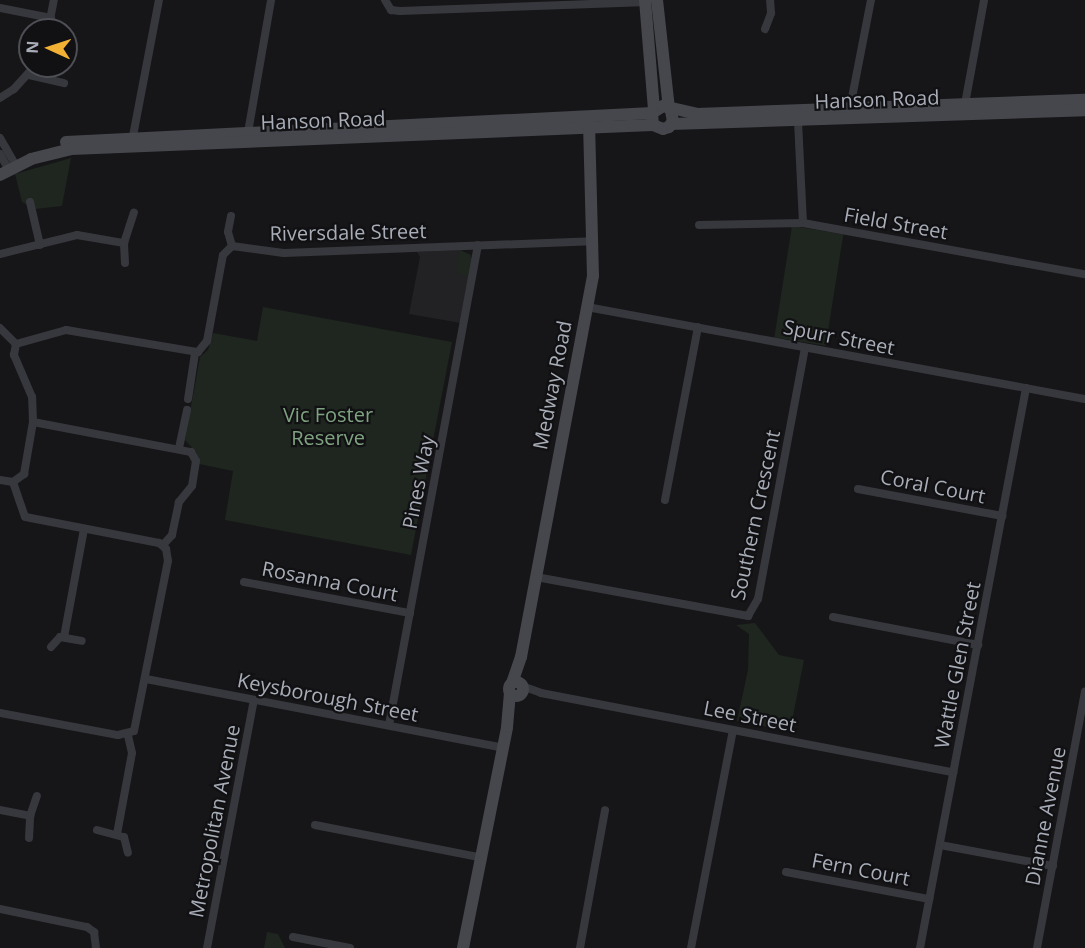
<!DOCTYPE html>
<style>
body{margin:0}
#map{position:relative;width:1085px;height:948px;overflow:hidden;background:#161618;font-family:"Open Sans",sans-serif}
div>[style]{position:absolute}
.built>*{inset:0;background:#222225}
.green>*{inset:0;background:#1e261f;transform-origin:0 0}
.street>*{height:8px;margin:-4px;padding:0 4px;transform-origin:4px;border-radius:4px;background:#37383d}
.secondary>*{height:12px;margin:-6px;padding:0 6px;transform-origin:6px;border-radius:6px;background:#45474d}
.secondary>.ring{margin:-6px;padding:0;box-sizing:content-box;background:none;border:12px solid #45474d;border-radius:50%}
span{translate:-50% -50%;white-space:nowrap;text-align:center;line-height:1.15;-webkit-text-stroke:4.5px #111113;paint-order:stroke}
.street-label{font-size:20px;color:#a8adb8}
.park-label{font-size:20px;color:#7fa381}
.north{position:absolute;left:18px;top:18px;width:60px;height:60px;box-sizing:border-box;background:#111113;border:2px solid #4d4f55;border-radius:50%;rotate:273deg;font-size:16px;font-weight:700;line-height:24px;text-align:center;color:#a8adb8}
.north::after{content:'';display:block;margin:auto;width:21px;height:27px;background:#f2b134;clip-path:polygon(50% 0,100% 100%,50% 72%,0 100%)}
</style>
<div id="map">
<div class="built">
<i style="clip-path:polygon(461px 250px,472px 258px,461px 323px,409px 314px,420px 257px,417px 252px)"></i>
</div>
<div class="green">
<i style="clip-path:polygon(71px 158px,62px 206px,35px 209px,22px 202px,15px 174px)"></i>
<i style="left:792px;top:226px;width:52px;height:113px;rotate:9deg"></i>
<i style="clip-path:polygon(460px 250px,471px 255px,469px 278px,456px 272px)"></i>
<i style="clip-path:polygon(263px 307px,452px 342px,411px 555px,225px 520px,233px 471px,199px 464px,196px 452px,185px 440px,200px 357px,208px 350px,213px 333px,257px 341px)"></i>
<i style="clip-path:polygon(755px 623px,779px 655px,804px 660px,790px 731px,737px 721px,748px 670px,749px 634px,736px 625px)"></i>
<i style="clip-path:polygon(267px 932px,278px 934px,285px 948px,264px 948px)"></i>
</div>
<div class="street">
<i style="left:385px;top:0;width:12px;rotate:59deg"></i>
<i style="left:391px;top:10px;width:9px;rotate:6deg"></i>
<i style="left:400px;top:11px;width:248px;rotate:-2.1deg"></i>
<i style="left:0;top:8px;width:52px;rotate:11.1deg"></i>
<i style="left:765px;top:29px;width:17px;rotate:-69deg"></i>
<i style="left:771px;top:13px;width:13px;rotate:-94deg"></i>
<i style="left:48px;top:30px;width:31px;rotate:-79deg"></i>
<i style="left:29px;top:75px;width:36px;rotate:13deg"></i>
<i style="left:0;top:98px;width:17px;rotate:-33deg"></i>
<i style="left:14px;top:89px;width:31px;rotate:-48deg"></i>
<i style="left:965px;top:104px;width:106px;rotate:-79.6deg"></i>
<i style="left:850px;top:108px;width:110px;rotate:-79deg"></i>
<i style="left:798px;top:121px;width:102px;rotate:87.2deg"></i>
<i style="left:133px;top:136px;width:138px;rotate:-79.2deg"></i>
<i style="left:0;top:138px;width:32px;rotate:60deg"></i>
<i style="left:247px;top:138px;width:140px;rotate:-80.1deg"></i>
<i style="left:0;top:154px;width:18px;rotate:61deg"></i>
<i style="left:30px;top:202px;width:44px;rotate:76.9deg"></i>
<i style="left:231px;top:216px;width:16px;rotate:101deg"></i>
<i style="left:228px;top:232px;width:15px;rotate:74deg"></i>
<i style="left:699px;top:225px;width:104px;rotate:-1.1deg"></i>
<i style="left:803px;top:223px;width:287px;rotate:10.3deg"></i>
<i style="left:0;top:254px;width:79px;rotate:-13.9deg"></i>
<i style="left:77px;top:235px;width:48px;rotate:9.7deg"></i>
<i style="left:125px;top:263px;width:20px;rotate:-93deg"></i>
<i style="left:124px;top:243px;width:32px;rotate:-72deg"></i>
<i style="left:587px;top:307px;width:506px;rotate:10.47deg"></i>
<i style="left:0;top:328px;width:23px;rotate:45deg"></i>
<i style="left:188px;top:399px;width:47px;rotate:-81.3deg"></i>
<i style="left:33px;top:422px;width:161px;rotate:10.8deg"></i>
<i style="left:191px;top:452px;width:10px;rotate:61deg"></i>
<i style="left:196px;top:461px;width:25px;rotate:99deg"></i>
<i style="left:192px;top:486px;width:21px;rotate:129deg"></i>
<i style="left:179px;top:502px;width:34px;rotate:102deg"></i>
<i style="left:172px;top:535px;width:13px;rotate:132deg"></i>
<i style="left:179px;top:448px;width:39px;rotate:-78deg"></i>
<i style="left:0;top:480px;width:13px;rotate:9deg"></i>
<i style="left:13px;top:482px;width:14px;rotate:-36deg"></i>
<i style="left:24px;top:474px;width:53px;rotate:-80.2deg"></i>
<i style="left:33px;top:422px;width:25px;rotate:-92deg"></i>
<i style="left:32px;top:397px;width:46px;rotate:-113.2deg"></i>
<i style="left:14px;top:355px;width:11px;rotate:-80deg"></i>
<i style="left:16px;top:344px;width:52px;rotate:-15.6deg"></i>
<i style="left:66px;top:330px;width:134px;rotate:9.5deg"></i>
<i style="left:198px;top:352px;width:14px;rotate:-51deg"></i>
<i style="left:207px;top:341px;width:87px;rotate:-79.5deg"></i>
<i style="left:223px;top:255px;width:13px;rotate:-45deg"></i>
<i style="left:232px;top:246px;width:52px;rotate:7.7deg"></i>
<i style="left:284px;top:253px;width:308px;rotate:-2.2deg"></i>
<i style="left:858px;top:489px;width:147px;rotate:10.6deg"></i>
<i style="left:665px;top:500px;width:176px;rotate:-79.2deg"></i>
<i style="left:536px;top:577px;width:216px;rotate:10.4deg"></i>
<i style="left:748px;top:616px;width:20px;rotate:-60deg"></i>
<i style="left:758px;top:599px;width:255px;rotate:-79.4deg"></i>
<i style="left:244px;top:582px;width:169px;rotate:10.6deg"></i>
<i style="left:833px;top:617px;width:148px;rotate:10.9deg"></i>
<i style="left:64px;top:637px;width:110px;rotate:-79.5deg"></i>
<i style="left:51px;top:647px;width:13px;rotate:-48deg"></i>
<i style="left:60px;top:637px;width:22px;rotate:10deg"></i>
<i style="left:146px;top:679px;width:365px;rotate:10.9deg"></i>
<i style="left:522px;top:686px;width:20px;rotate:20deg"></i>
<i style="left:541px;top:693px;width:420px;rotate:10.9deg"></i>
<i style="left:0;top:713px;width:120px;rotate:10.6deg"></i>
<i style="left:118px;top:735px;width:16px;rotate:-14deg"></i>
<i style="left:134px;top:731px;width:173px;rotate:-78.7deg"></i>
<i style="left:168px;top:561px;width:12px;rotate:-99deg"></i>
<i style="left:166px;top:549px;width:9px;rotate:-139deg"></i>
<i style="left:159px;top:543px;width:136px;rotate:-169deg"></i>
<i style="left:25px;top:517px;width:37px;rotate:-109deg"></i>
<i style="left:389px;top:725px;width:488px;rotate:-79.5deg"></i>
<i style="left:0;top:810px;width:31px;rotate:11deg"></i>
<i style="left:315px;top:825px;width:171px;rotate:11.1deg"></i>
<i style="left:97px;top:830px;width:28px;rotate:15deg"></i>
<i style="left:124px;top:837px;width:16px;rotate:76deg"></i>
<i style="left:117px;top:834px;width:82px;rotate:-79.5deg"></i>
<i style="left:132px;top:753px;width:18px;rotate:-103deg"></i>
<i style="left:29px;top:838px;width:22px;rotate:-87deg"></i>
<i style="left:30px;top:816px;width:21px;rotate:-71deg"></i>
<i style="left:940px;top:845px;width:115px;rotate:10.5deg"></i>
<i style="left:786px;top:872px;width:146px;rotate:10.7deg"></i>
<i style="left:0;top:909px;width:89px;rotate:11.7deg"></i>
<i style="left:87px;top:927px;width:9px;rotate:36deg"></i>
<i style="left:94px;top:932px;width:16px;rotate:83deg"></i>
<i style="left:293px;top:937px;width:58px;rotate:10.9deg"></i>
<i style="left:207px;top:948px;width:252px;rotate:-79.3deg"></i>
<i style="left:580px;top:948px;width:140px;rotate:-79.7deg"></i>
<i style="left:691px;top:948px;width:222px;rotate:-79.1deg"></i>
<i style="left:920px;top:948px;width:570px;rotate:-79.28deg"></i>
<i style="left:1037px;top:948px;width:261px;rotate:-79.4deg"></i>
</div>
<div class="secondary">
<i style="left:645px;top:0;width:110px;rotate:85.3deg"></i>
<i style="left:657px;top:0;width:109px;rotate:83.7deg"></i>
<i style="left:671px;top:111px;width:10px;rotate:79deg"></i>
<i style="left:673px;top:121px;width:7px;rotate:124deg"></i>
<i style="left:669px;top:127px;width:6px;rotate:162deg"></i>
<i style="left:663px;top:129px;width:11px;rotate:-158deg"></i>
<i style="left:653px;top:125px;width:12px;rotate:-95deg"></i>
<i style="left:652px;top:113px;width:13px;rotate:-32deg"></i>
<i style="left:663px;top:106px;width:35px;rotate:13deg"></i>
<i style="left:697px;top:114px;width:388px;rotate:-2.1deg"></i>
<i style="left:671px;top:124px;width:414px;rotate:-1.9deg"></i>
<i style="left:66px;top:142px;width:587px;rotate:-2.83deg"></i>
<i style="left:0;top:175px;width:35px;rotate:-27deg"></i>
<i style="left:31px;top:159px;width:41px;rotate:-14deg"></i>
<i style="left:71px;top:149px;width:582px;rotate:-2.36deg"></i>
<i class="ring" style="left:509px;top:682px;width:2px;height:2px"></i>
<i style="left:512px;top:683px;width:28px;rotate:-71deg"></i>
<i style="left:521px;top:657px;width:388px;rotate:-79.3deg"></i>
<i style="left:593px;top:276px;width:153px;rotate:-91.5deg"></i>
<i style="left:463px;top:948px;width:225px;rotate:-78.7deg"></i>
<i style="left:507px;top:727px;width:34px;rotate:-85deg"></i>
</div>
<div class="street-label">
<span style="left:877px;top:99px;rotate:-2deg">Hanson Road</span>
<span style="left:323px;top:120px;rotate:-2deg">Hanson Road</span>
<span style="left:896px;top:223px;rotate:10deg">Field Street</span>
<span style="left:348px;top:232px;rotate:-1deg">Riversdale Street</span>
<span style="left:839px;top:337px;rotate:11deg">Spurr Street</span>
<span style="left:552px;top:385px;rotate:-79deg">Medway Road</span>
<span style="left:418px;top:482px;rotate:-79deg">Pines Way</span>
<span style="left:933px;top:486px;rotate:11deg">Coral Court</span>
<span style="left:755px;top:515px;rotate:-78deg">Southern Crescent</span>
<span style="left:330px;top:581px;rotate:11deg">Rosanna Court</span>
<span style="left:957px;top:665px;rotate:-79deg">Wattle Glen Street</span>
<span style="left:328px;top:697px;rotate:11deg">Keysborough Street</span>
<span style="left:750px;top:716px;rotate:11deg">Lee Street</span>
<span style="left:1045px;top:816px;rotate:-79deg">Dianne Avenue</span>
<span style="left:214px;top:821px;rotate:-79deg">Metropolitan Avenue</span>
<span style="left:861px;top:869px;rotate:11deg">Fern Court</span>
</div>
<div class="park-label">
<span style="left:328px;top:426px">Vic Foster<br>Reserve</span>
</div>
<div class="north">N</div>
</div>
